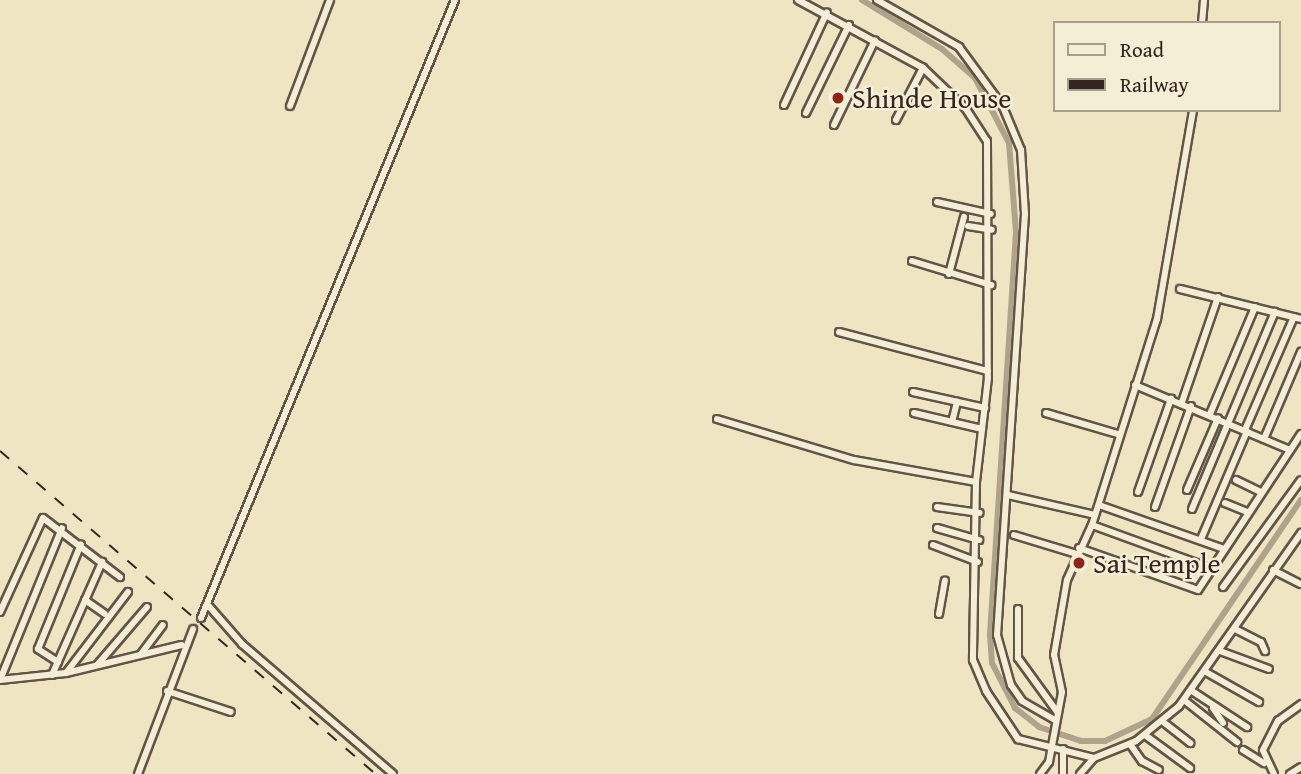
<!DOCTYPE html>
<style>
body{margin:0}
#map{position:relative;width:1301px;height:774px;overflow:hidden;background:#efe5c2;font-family:"Gentium Book Plus",serif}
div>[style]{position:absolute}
.canal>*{height:6px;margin:-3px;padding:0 3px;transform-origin:3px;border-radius:3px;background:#afa48b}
.minor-tunnel>*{height:6px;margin-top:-3px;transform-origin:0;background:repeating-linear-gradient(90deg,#c9bfa1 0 6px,transparent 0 9px)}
.roads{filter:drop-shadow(2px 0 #625548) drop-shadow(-2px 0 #625548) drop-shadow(0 2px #625548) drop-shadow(0 -2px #625548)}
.minor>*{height:6px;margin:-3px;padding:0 3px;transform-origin:3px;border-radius:3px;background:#f5eed7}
.rail>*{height:2px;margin-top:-1px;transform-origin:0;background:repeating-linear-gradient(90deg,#33251f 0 12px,transparent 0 24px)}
.dots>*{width:19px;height:19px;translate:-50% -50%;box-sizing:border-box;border:4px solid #f5eed7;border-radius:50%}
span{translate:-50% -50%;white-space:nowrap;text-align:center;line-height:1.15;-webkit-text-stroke:5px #f5eed7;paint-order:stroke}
.poi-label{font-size:28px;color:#33251f}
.left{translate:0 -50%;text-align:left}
.legend{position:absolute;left:1053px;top:21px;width:228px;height:91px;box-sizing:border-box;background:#f5eed7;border:2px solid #a79e8d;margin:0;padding:9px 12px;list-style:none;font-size:21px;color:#33251f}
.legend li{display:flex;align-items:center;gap:14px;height:35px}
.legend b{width:35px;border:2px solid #a79e8d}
</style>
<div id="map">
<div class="canal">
<i style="left:862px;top:0;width:94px;rotate:31.5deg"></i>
<i style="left:942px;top:49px;width:44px;rotate:41.3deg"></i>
<i style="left:975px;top:78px;width:73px;rotate:62.4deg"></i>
<i style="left:1009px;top:143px;width:89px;rotate:85.5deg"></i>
<i style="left:1016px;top:232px;width:404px;rotate:93.7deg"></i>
<i style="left:990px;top:635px;width:28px;rotate:86deg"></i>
<i style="left:992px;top:663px;width:51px;rotate:62.9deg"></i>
<i style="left:1015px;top:708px;width:31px;rotate:38deg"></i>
<i style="left:1039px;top:727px;width:44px;rotate:18.4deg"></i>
<i style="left:1081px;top:741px;width:24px"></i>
<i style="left:1105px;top:741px;width:52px;rotate:-25.1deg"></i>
<i style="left:1152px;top:719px;width:265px;rotate:-55.8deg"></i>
</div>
<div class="minor-tunnel">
<i style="left:193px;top:629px;width:14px;rotate:-54deg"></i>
</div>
<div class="roads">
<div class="minor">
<i style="left:798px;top:0;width:142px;rotate:28.5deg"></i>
<i style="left:923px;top:68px;width:59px;rotate:43.6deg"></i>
<i style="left:966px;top:109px;width:38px;rotate:57deg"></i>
<i style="left:987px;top:141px;width:237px;rotate:89.8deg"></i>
<i style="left:988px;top:378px;width:105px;rotate:96.6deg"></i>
<i style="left:877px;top:0;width:95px;rotate:29.8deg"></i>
<i style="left:959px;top:47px;width:74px;rotate:53.7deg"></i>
<i style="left:1003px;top:107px;width:47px;rotate:67.3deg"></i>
<i style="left:1021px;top:150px;width:64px;rotate:86.4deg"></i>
<i style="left:1025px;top:214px;width:422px;rotate:93.8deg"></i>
<i style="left:997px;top:635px;width:52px;rotate:74.4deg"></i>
<i style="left:1011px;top:685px;width:19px;rotate:55deg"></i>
<i style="left:1022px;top:701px;width:38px;rotate:30deg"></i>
<i style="left:1202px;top:23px;width:23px;rotate:-85deg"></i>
<i style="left:784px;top:105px;width:102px;rotate:-65.2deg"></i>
<i style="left:290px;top:106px;width:113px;rotate:-69.3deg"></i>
<i style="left:806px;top:113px;width:98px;rotate:-64deg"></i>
<i style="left:896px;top:120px;width:59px;rotate:-62.6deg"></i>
<i style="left:834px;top:125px;width:94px;rotate:-64.2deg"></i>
<i style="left:937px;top:202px;width:55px;rotate:12.5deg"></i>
<i style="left:968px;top:226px;width:24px;rotate:9deg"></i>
<i style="left:912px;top:261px;width:83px;rotate:16.9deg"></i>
<i style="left:949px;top:274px;width:59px;rotate:-75.3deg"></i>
<i style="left:1180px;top:289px;width:125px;rotate:13.9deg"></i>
<i style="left:839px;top:332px;width:154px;rotate:14.7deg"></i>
<i style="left:1135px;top:385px;width:168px;rotate:22.8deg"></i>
<i style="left:913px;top:392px;width:74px;rotate:12.5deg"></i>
<i style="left:1182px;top:402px;width:111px;rotate:-71.1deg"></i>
<i style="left:914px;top:413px;width:70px;rotate:13.2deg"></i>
<i style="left:1046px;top:413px;width:75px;rotate:16.3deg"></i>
<i style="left:1210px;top:414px;width:116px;rotate:-67.2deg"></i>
<i style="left:717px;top:419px;width:143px;rotate:16.7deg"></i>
<i style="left:854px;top:460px;width:124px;rotate:10.2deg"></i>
<i style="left:976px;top:482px;width:178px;rotate:91deg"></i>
<i style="left:973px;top:660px;width:34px;rotate:67deg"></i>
<i style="left:986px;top:691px;width:58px;rotate:56.3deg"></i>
<i style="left:1018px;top:739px;width:78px;rotate:14deg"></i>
<i style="left:952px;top:422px;width:21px;rotate:-76deg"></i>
<i style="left:1245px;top:430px;width:123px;rotate:-66.6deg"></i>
<i style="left:1264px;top:439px;width:95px;rotate:-67deg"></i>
<i style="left:1236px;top:480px;width:28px;rotate:26deg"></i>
<i style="left:1187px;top:490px;width:78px;rotate:-66.7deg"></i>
<i style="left:1138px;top:492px;width:99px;rotate:-70.5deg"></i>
<i style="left:1008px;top:495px;width:89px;rotate:12.9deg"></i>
<i style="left:1225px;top:503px;width:24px;rotate:22deg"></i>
<i style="left:1099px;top:505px;width:133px;rotate:19.4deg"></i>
<i style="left:937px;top:507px;width:43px;rotate:7.9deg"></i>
<i style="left:1155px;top:507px;width:107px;rotate:-70.4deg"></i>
<i style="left:1192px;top:509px;width:214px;rotate:-67.2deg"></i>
<i style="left:1092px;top:525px;width:129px;rotate:20deg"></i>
<i style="left:937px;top:528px;width:44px;rotate:15.9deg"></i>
<i style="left:1014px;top:535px;width:66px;rotate:16.8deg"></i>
<i style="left:1201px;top:539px;width:117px;rotate:-66.9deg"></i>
<i style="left:933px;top:545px;width:48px;rotate:20.7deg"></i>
<i style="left:1079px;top:548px;width:126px;rotate:19.4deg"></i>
<i style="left:1198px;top:590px;width:187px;rotate:-56.6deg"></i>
<i style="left:1273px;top:570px;width:31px;rotate:27deg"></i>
<i style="left:1223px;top:587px;width:132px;rotate:-53.9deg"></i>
<i style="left:85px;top:600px;width:24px;rotate:35deg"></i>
<i style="left:207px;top:604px;width:53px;rotate:48.8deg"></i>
<i style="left:242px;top:644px;width:199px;rotate:40.7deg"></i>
<i style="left:1018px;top:609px;width:49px;rotate:90deg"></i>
<i style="left:1018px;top:658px;width:68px;rotate:54deg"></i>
<i style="left:0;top:612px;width:103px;rotate:-65.4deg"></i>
<i style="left:43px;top:518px;width:97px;rotate:37.5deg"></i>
<i style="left:939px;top:614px;width:34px;rotate:-80deg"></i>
<i style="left:201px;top:618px;width:668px;rotate:-67.66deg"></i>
<i style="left:1235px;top:629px;width:29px;rotate:27deg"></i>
<i style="left:1261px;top:642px;width:10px;rotate:66deg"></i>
<i style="left:1220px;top:651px;width:52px;rotate:20.2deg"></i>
<i style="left:141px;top:654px;width:36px;rotate:-53deg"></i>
<i style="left:58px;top:662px;width:24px;rotate:-147deg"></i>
<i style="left:38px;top:649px;width:113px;rotate:-67.7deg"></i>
<i style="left:98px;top:664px;width:75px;rotate:-49.3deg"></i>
<i style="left:1206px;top:672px;width:61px;rotate:29.5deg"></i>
<i style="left:66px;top:673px;width:102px;rotate:-52.6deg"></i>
<i style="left:52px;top:675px;width:124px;rotate:-66.1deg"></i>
<i style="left:0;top:680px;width:66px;rotate:-6.1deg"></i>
<i style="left:66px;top:673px;width:119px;rotate:-13.6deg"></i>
<i style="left:0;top:680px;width:164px;rotate:-67.8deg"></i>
<i style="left:167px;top:691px;width:67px;rotate:18.2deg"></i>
<i style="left:1192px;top:691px;width:66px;rotate:33.2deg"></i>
<i style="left:1184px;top:700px;width:68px;rotate:38.4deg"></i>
<i style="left:1213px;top:708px;width:18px;rotate:56deg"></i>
<i style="left:1162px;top:721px;width:36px;rotate:38deg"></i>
<i style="left:1145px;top:735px;width:56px;rotate:36.3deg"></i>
<i style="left:1130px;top:744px;width:21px;rotate:55deg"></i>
<i style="left:1142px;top:761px;width:19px;rotate:28deg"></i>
<i style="left:1243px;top:750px;width:25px;rotate:32deg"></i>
<i style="left:138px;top:774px;width:155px;rotate:-69.2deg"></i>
<i style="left:1040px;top:774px;width:15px;rotate:-53deg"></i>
<i style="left:1049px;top:762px;width:71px;rotate:-79.5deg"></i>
<i style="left:1062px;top:692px;width:38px;rotate:-102deg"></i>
<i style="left:1054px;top:655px;width:76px;rotate:-80.2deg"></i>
<i style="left:1067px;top:580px;width:60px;rotate:-65.6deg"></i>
<i style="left:1092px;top:525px;width:216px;rotate:-72.5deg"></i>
<i style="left:1157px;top:319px;width:212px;rotate:-80.2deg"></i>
<i style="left:1063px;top:774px;width:25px;rotate:-90deg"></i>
<i style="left:1080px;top:774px;width:21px;rotate:-49deg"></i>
<i style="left:1094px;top:758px;width:45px;rotate:-22deg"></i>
<i style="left:1136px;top:741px;width:55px;rotate:-39.1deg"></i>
<i style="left:1179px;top:706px;width:212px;rotate:-54.8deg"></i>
<i style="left:1274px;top:774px;width:26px;rotate:-115deg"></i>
<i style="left:1263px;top:750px;width:33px;rotate:-63deg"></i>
<i style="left:1278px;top:721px;width:29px;rotate:-36deg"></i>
<i style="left:1290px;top:774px;width:13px;rotate:-32deg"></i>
</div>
</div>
<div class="rail">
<i style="left:0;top:451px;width:495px;rotate:40.7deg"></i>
</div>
<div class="dots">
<i style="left:838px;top:98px;background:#8f2418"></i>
<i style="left:1079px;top:563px;background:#8f2418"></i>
</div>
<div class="poi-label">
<span class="left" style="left:852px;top:98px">Shinde House</span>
<span class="left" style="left:1093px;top:563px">Sai Temple</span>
</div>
<ul class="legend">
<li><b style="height:9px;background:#f5eed7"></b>Road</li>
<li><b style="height:9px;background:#33251f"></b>Railway</li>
</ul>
</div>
